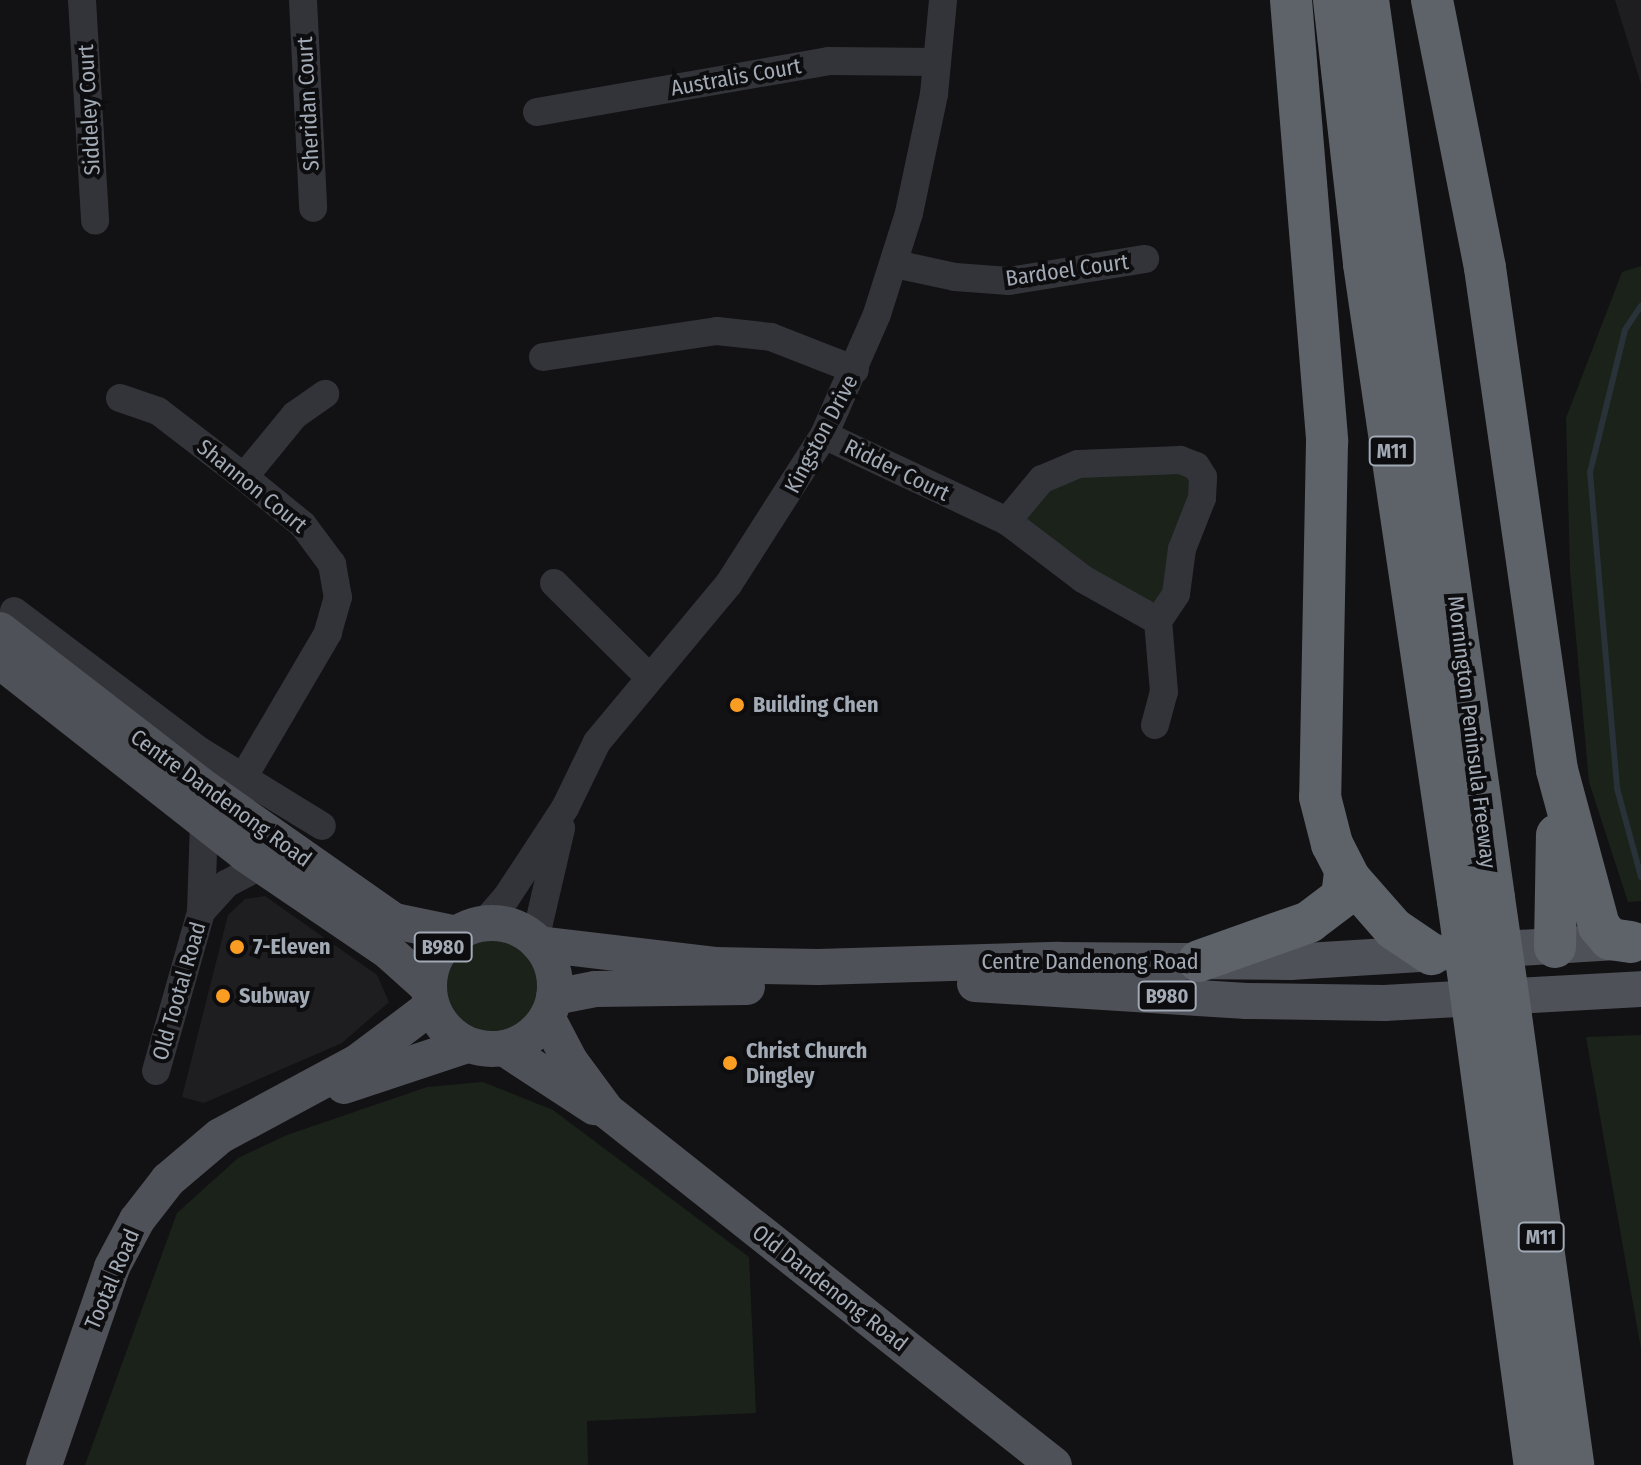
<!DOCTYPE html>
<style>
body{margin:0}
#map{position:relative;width:1641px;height:1465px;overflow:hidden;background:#121214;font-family:"Fira Sans Condensed",sans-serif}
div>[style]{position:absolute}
.built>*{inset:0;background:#1e1e21}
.green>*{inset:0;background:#1a221a}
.round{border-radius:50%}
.stream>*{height:6px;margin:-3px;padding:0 3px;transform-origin:3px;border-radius:3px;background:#283238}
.minor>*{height:28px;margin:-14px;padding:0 14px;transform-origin:14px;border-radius:14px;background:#333439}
.major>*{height:36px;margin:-18px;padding:0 18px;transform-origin:18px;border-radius:18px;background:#4f5158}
.major>.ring{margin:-18px;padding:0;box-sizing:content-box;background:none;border:36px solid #4f5158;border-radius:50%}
.highway>*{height:42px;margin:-21px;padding:0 21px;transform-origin:21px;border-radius:21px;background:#5e636a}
.highway-bridge>*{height:42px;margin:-21px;padding:0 21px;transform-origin:21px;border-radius:21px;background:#5e636a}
.dots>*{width:22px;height:22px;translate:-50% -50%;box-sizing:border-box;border:4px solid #0d0d0f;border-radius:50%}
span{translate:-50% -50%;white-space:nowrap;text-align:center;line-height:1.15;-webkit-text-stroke:8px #0d0d0f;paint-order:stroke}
.shield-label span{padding:2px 6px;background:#0d0d0f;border:2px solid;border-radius:6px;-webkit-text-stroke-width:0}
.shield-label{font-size:20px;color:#a2aab5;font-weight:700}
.street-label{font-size:22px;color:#a2aab5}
.poi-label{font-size:22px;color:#a2aab5;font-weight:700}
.left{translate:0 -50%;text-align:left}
</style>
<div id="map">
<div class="built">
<i style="clip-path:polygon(1615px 0,1641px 0,1641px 84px)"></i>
<i style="clip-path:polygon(265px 896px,377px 975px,389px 1002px,342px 1043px,204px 1103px,182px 1097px,228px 915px,245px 899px)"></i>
</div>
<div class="green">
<i style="clip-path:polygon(1641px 266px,1641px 901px,1628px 902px,1589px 782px,1570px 571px,1566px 418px,1622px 272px)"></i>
<i style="clip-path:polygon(1162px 466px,1196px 480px,1168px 595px,1147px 606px,1030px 527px,1027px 517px,1062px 474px)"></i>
<i class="round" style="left:440px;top:934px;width:104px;height:104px"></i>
<i style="clip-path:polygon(1641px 1035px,1641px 1349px,1586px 1037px)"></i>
<i style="clip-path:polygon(483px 1082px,553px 1110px,749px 1257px,756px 1413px,587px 1421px,588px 1465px,85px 1465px,177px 1213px,238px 1158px,287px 1135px,427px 1087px)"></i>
</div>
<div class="stream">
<i style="left:1641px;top:306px;width:29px;rotate:124deg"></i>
<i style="left:1625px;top:330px;width:146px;rotate:103.8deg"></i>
<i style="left:1590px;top:472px;width:317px;rotate:85.1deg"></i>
<i style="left:1617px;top:788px;width:92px;rotate:74.9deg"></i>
</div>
<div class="minor">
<i style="left:82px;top:0;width:221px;rotate:86.6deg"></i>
<i style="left:303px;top:0;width:208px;rotate:87.2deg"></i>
<i style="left:537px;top:112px;width:296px;rotate:-9.9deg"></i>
<i style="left:829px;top:61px;width:108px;rotate:0.5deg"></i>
<i style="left:895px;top:264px;width:61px;rotate:12.2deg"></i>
<i style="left:955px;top:277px;width:54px;rotate:4.2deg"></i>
<i style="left:1009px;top:281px;width:138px;rotate:-9.2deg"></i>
<i style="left:543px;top:357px;width:176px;rotate:-8.5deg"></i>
<i style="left:717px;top:331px;width:54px;rotate:6.3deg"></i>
<i style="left:771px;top:337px;width:90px;rotate:21.4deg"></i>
<i style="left:120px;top:398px;width:40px;rotate:18.9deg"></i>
<i style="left:158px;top:411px;width:108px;rotate:37.5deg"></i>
<i style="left:244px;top:477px;width:76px;rotate:39.1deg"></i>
<i style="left:303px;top:525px;width:49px;rotate:53.4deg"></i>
<i style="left:332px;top:564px;width:34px;rotate:80deg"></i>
<i style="left:338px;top:597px;width:37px;rotate:106deg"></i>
<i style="left:328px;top:633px;width:168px;rotate:120.4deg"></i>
<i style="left:243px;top:778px;width:19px;rotate:137deg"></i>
<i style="left:229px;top:791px;width:29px;rotate:88deg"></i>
<i style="left:824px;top:435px;width:202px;rotate:25.2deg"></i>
<i style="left:1007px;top:521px;width:96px;rotate:37.3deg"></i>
<i style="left:1083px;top:579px;width:86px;rotate:29.2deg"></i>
<i style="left:1158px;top:621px;width:32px;rotate:-56deg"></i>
<i style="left:1176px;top:594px;width:45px;rotate:-82.4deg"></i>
<i style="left:1182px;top:549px;width:55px;rotate:-68.6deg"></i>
<i style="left:1202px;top:498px;width:21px;rotate:-87deg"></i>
<i style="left:1203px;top:477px;width:13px;rotate:-122deg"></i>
<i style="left:1196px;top:466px;width:17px;rotate:-159deg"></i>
<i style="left:1180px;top:460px;width:102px;rotate:177.8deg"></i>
<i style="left:1078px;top:464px;width:39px;rotate:157deg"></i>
<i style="left:1042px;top:479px;width:55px;rotate:129.8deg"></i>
<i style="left:244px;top:477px;width:80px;rotate:-50.6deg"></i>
<i style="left:295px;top:415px;width:37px;rotate:-35deg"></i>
<i style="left:554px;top:583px;width:134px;rotate:44.7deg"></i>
<i style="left:14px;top:611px;width:233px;rotate:37deg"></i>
<i style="left:200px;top:751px;width:143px;rotate:31.6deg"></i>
<i style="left:1155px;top:725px;width:34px;rotate:-75deg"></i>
<i style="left:1164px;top:692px;width:71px;rotate:-94.8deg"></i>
<i style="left:201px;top:912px;width:90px;rotate:-88.1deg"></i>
<i style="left:483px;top:924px;width:35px;rotate:-49deg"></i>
<i style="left:506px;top:898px;width:108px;rotate:-56.8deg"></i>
<i style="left:565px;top:808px;width:73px;rotate:-64.1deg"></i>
<i style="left:597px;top:742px;width:204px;rotate:-50.2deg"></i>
<i style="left:728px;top:585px;width:178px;rotate:-57.4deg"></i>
<i style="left:824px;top:435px;width:132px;rotate:-66.3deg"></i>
<i style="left:877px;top:314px;width:106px;rotate:-72.4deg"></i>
<i style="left:909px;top:213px;width:122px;rotate:-78.1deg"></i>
<i style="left:934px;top:94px;width:94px;rotate:-84.5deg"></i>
<i style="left:535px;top:940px;width:115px;rotate:-76.9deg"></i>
<i style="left:156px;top:1071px;width:165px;rotate:-74.2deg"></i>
<i style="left:201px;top:912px;width:38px;rotate:-48deg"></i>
<i style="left:226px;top:884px;width:40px;rotate:-28deg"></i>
</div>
<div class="major">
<i style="left:0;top:630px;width:252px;rotate:37.7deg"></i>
<i style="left:199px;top:784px;width:238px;rotate:35.1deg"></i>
<i style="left:394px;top:921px;width:64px;rotate:11.7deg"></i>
<i style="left:0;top:661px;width:312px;rotate:38.2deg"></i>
<i style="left:245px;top:854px;width:174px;rotate:34.2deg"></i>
<i style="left:389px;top:952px;width:54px;rotate:42deg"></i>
<i class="ring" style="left:429px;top:923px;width:90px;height:90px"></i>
<i style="left:539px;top:944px;width:177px;rotate:6.8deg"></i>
<i style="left:715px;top:965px;width:103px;rotate:1.1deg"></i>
<i style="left:818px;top:967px;width:241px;rotate:-1.7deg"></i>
<i style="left:1059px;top:960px;width:231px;rotate:0.5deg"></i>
<i style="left:1290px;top:962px;width:346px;rotate:-3.5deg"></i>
<i style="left:975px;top:984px;width:272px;rotate:3.6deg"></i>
<i style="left:1246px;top:1001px;width:138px;rotate:0.8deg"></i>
<i style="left:1384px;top:1003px;width:257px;rotate:-3.1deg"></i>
<i style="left:554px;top:997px;width:42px;rotate:-11deg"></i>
<i style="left:595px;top:989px;width:152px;rotate:-0.8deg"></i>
<i style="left:547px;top:1017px;width:50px;rotate:62.4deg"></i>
<i style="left:570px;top:1061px;width:62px;rotate:53.5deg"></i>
<i style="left:607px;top:1111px;width:570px;rotate:38.38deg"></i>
<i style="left:504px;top:1048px;width:108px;rotate:33.2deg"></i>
<i style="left:344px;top:1086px;width:130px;rotate:-18.4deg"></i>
<i style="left:44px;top:1465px;width:209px;rotate:-71deg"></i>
<i style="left:112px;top:1267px;width:53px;rotate:-62deg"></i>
<i style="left:137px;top:1220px;width:51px;rotate:-52.2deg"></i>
<i style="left:168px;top:1180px;width:68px;rotate:-40.2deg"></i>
<i style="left:220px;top:1136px;width:158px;rotate:-28.3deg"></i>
<i style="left:359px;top:1061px;width:91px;rotate:-37deg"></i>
</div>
<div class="highway">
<i style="left:1291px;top:0;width:443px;rotate:85.3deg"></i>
<i style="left:1327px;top:442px;width:355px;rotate:91.1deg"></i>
<i style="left:1320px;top:797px;width:49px;rotate:75.7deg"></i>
<i style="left:1332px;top:844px;width:39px;rotate:63deg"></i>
<i style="left:1350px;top:879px;width:67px;rotate:48.7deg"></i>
<i style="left:1394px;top:929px;width:45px;rotate:34deg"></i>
<i style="left:1334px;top:0;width:266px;rotate:83.5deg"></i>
<i style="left:1364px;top:264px;width:644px;rotate:81.61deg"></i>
<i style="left:1368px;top:0;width:907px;rotate:82.01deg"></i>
<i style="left:1432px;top:0;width:273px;rotate:78.8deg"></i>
<i style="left:1485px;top:268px;width:507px;rotate:81.84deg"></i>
<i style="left:1557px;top:770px;width:162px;rotate:74.9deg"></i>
<i style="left:1599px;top:926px;width:17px;rotate:50deg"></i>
<i style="left:1610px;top:939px;width:21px;rotate:8deg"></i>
<i style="left:1555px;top:947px;width:112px;rotate:-89deg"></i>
<i style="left:1199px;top:961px;width:117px;rotate:-19.5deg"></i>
<i style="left:1309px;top:922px;width:41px;rotate:-37.1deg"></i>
<i style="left:1342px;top:897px;width:26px;rotate:-83deg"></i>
<i style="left:1473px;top:1009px;width:460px;rotate:82.3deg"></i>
<i style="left:1510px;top:1009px;width:460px;rotate:82.1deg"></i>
</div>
<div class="highway-bridge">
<i style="left:1494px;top:898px;width:112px;rotate:81.8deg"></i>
<i style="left:1458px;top:901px;width:109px;rotate:82.1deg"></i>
</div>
<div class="dots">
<i style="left:737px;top:705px;background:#fb9d22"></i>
<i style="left:237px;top:947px;background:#fb9d22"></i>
<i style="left:223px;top:996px;background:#fb9d22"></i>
<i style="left:730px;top:1063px;background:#fb9d22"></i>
</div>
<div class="shield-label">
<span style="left:1392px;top:451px">M11</span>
<span style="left:443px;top:947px">B980</span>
<span style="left:1167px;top:996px">B980</span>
<span style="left:1541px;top:1237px">M11</span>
</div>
<div class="street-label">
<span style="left:736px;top:77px;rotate:-10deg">Australis Court</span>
<span style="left:308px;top:104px;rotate:-93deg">Sheridan Court</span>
<span style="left:89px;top:110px;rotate:-93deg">Siddeley Court</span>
<span style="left:1067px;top:270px;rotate:-8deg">Bardoel Court</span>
<span style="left:821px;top:434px;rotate:-62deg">Kingston Drive</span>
<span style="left:897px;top:470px;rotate:26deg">Ridder Court</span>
<span style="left:252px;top:486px;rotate:39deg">Shannon Court</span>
<span style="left:1472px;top:732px;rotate:83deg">Mornington Peninsula Freeway</span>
<span style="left:221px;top:798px;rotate:36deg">Centre Dandenong Road</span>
<span style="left:1090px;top:962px">Centre Dandenong Road</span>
<span style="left:179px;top:991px;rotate:-74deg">Old Tootal Road</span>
<span style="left:112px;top:1279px;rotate:-67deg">Tootal Road</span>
<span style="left:830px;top:1288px;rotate:38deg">Old Dandenong Road</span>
</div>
<div class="poi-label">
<span class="left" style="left:753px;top:705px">Building Chen</span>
<span class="left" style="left:253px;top:947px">7-Eleven</span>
<span class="left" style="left:239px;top:996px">Subway</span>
<span class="left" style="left:746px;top:1063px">Christ Church<br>Dingley</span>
</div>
</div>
